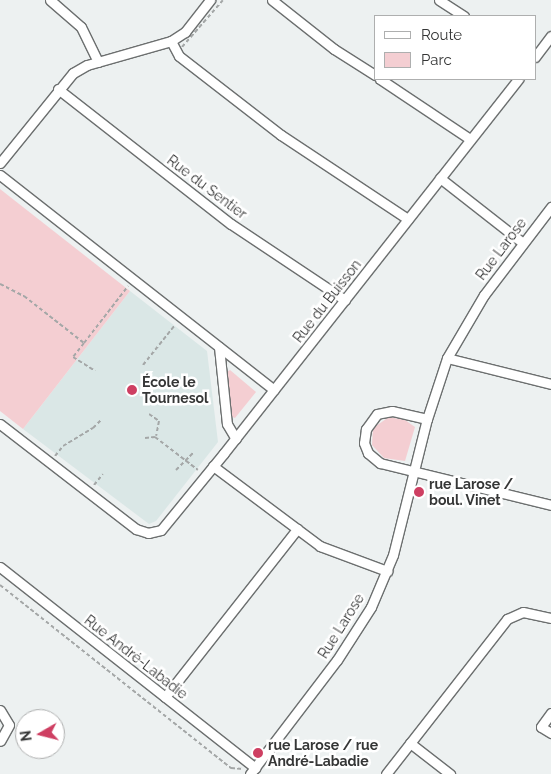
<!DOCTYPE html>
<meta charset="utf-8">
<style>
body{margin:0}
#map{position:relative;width:551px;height:774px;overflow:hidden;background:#edf1f1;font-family:Raleway,sans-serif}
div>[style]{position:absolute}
.built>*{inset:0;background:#dae7e6}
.green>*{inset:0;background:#f4ced2}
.path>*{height:2px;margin-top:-1px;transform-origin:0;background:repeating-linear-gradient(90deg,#a4a7a7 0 4px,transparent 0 6.5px)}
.roads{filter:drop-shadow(1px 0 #6c6f6f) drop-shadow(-1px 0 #6c6f6f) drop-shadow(0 1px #6c6f6f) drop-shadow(0 -1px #6c6f6f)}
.minor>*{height:9px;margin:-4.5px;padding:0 4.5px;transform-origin:4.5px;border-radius:4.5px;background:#fff}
.dots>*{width:14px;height:14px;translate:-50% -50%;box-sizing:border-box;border:2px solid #fff;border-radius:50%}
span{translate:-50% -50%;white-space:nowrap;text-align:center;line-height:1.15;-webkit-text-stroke:5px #fff;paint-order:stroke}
.street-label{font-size:14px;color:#353636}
.poi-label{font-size:14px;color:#353636;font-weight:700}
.left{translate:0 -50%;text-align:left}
.legend{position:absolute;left:374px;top:15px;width:162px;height:65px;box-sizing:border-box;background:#fff;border:1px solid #aeafaf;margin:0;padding:6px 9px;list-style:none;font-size:15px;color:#353636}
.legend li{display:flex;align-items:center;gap:10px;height:25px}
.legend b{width:25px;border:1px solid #aeafaf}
.north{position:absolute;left:15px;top:709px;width:50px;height:50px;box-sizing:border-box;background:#fff;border:1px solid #aeafaf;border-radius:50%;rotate:262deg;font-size:14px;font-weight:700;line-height:20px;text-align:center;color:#353636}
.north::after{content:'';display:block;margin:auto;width:18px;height:22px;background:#ce3f62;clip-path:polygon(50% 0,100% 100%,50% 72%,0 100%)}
</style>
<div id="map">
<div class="built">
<i style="clip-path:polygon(130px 291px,207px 351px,218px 442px,156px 521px,149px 524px,23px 429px)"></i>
</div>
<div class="green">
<i style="clip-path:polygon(0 189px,130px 291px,23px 429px,0 411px)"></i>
<i style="clip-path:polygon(230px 370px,256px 392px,235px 418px,230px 416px,225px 373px)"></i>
<i style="clip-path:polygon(389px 417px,405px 420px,415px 427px,405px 461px,384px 458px,372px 445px,373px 428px)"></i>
</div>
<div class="path">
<i style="left:182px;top:47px;width:62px;rotate:-48.9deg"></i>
<i style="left:0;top:284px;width:27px;rotate:27deg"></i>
<i style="left:24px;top:296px;width:76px;rotate:38.1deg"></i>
<i style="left:84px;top:343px;width:18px;rotate:128deg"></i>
<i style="left:73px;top:357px;width:26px;rotate:32deg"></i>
<i style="left:84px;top:343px;width:72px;rotate:-52.3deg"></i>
<i style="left:143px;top:365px;width:51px;rotate:-51.3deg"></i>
<i style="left:149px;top:414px;width:12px;rotate:35deg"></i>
<i style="left:159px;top:421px;width:15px;rotate:101deg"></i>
<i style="left:145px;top:438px;width:10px;rotate:-6deg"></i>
<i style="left:155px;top:437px;width:54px;rotate:37.5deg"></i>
<i style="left:55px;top:456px;width:13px;rotate:-51deg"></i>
<i style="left:63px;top:446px;width:35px;rotate:-31deg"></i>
<i style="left:93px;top:428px;width:11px;rotate:-45deg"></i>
<i style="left:176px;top:470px;width:24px;rotate:-45deg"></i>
<i style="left:94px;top:485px;width:14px;rotate:-51deg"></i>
<i style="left:0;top:585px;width:295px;rotate:38.4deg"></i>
<i style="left:231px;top:768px;width:12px;rotate:5deg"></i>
</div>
<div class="roads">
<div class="minor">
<i style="left:50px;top:0;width:41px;rotate:41.1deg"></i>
<i style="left:81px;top:27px;width:39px;rotate:64deg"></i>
<i style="left:272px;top:0;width:79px;rotate:38.3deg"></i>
<i style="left:334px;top:49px;width:49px;rotate:32.4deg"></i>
<i style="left:439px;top:0;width:30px;rotate:33deg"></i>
<i style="left:171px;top:41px;width:17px;rotate:62deg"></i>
<i style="left:179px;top:56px;width:129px;rotate:37.8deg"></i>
<i style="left:281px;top:135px;width:152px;rotate:33.5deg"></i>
<i style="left:535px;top:57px;width:26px;rotate:-53deg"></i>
<i style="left:380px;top:79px;width:108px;rotate:33.7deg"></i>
<i style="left:58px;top:89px;width:219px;rotate:38deg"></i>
<i style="left:231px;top:224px;width:137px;rotate:33.7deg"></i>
<i style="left:0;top:163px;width:116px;rotate:-51deg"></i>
<i style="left:73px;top:73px;width:16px;rotate:-30deg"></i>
<i style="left:87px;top:65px;width:87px;rotate:-15.9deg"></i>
<i style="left:171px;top:41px;width:17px;rotate:-33deg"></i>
<i style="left:185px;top:32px;width:41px;rotate:-52deg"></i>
<i style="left:0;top:175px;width:348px;rotate:38.1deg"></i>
<i style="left:440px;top:178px;width:105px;rotate:38.1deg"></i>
<i style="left:219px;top:347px;width:77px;rotate:84.1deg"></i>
<i style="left:227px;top:424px;width:17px;rotate:59deg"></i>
<i style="left:447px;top:358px;width:107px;rotate:14deg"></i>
<i style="left:427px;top:419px;width:36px;rotate:-167deg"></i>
<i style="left:392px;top:411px;width:15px;rotate:169deg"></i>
<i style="left:377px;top:414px;width:19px;rotate:126deg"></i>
<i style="left:366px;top:429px;width:14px;rotate:98deg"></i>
<i style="left:364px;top:443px;width:11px;rotate:68deg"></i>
<i style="left:368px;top:453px;width:16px;rotate:40deg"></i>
<i style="left:380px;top:463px;width:176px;rotate:13.8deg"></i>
<i style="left:0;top:424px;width:172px;rotate:37.7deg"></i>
<i style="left:136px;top:529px;width:13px;rotate:18deg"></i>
<i style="left:148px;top:533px;width:13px;rotate:-13deg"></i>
<i style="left:161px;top:530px;width:99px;rotate:-50.7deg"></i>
<i style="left:224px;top:453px;width:476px;rotate:-51.8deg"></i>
<i style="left:213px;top:466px;width:134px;rotate:36.8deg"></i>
<i style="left:320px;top:546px;width:72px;rotate:20.5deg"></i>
<i style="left:0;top:567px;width:325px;rotate:38.2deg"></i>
<i style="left:165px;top:697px;width:214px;rotate:-51.8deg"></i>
<i style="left:0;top:710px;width:17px;rotate:59deg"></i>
<i style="left:9px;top:725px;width:18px;rotate:119deg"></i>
<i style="left:551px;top:713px;width:17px;rotate:126deg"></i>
<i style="left:541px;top:727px;width:12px;rotate:31deg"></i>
<i style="left:410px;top:743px;width:51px;rotate:37.8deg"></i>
<i style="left:250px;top:774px;width:143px;rotate:-52.7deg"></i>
<i style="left:337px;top:660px;width:63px;rotate:-57.3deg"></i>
<i style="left:371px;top:607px;width:56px;rotate:-67.1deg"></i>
<i style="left:393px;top:555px;width:140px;rotate:-76deg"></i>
<i style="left:427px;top:419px;width:64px;rotate:-71.8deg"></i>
<i style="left:447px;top:358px;width:73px;rotate:-59.6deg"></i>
<i style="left:484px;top:295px;width:111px;rotate:-52.7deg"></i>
<i style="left:386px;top:774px;width:197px;rotate:-52deg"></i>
<i style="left:507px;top:619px;width:17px;rotate:-24deg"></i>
<i style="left:523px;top:612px;width:29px;rotate:12deg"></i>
</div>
</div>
<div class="dots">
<i style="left:132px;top:390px;background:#ce3f62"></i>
<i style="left:419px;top:492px;background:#ce3f62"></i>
<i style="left:258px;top:753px;background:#ce3f62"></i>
</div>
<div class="street-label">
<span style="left:207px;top:187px;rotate:37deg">Rue du Sentier</span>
<span style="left:501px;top:249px;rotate:-53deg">Rue Larose</span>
<span style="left:327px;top:301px;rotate:-52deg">Rue du Buisson</span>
<span style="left:341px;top:626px;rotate:-58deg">Rue Larose</span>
<span style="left:136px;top:657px;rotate:38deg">Rue André-Labadie</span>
</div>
<div class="poi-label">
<span class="left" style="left:142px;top:390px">École le<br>Tournesol</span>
<span class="left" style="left:429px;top:492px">rue Larose /<br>boul. Vinet</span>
<span class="left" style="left:268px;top:753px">rue Larose / rue<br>André-Labadie</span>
</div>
<ul class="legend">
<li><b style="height:6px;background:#fff"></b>Route</li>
<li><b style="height:14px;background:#f4ced2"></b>Parc</li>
</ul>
<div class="north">N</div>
</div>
